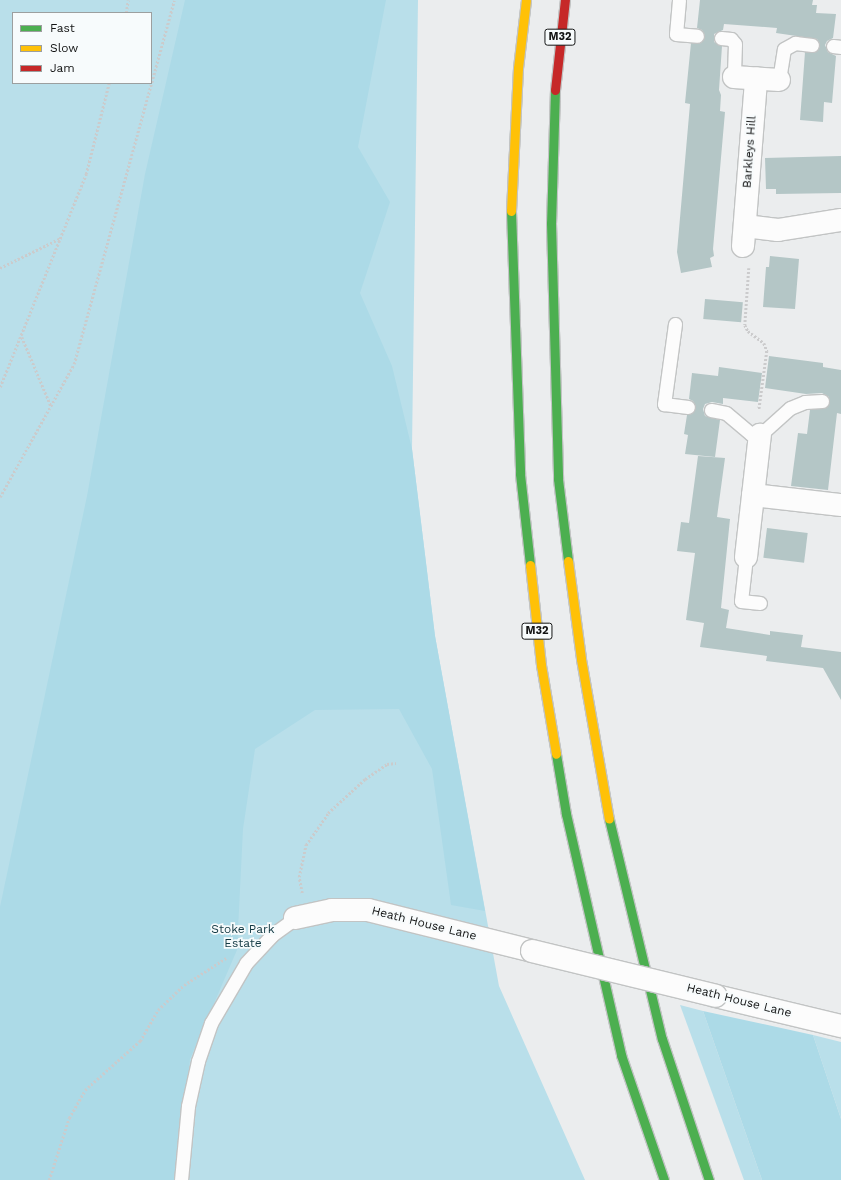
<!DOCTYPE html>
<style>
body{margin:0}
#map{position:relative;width:841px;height:1180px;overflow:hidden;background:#ebedee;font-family:"Work Sans",sans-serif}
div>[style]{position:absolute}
.green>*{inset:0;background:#b9dfea}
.forest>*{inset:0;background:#acdae7}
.building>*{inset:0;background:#b4c6c6;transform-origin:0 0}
.path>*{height:2.5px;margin-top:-1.25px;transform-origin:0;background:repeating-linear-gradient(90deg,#cbcbcc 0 2px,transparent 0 4px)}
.roads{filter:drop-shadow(1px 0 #c2c4c4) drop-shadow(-1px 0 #c2c4c4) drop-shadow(0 1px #c2c4c4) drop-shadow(0 -1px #c2c4c4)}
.lane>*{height:13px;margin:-6.5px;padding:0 6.5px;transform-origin:6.5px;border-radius:6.5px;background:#fcfcfc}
.street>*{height:22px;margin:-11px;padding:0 11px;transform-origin:11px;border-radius:11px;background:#fcfcfc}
.fast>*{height:9px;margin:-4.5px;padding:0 4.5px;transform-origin:4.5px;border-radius:4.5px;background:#4caf50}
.slow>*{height:9px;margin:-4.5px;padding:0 4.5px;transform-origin:4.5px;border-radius:4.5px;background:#ffc107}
.jam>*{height:9px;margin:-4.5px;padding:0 4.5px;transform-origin:4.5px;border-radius:4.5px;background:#c62828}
.bridges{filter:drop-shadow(1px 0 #c2c4c4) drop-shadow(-1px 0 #c2c4c4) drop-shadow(0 1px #c2c4c4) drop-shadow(0 -1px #c2c4c4)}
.street-bridge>*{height:22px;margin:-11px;padding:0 11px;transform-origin:11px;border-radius:11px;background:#fcfcfc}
span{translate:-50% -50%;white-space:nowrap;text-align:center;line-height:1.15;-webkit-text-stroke:3.5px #f7fbfc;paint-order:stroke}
.shield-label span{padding:1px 3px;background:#f7fbfc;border:1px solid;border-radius:3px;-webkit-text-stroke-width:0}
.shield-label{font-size:11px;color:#131414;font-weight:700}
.street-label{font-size:12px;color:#131414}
.park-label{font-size:12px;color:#123943}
.legend{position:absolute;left:12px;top:12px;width:140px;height:72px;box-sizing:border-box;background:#f7fbfc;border:1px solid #9c9f9f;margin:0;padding:5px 7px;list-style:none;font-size:12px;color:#131414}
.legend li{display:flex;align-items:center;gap:8px;height:20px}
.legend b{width:20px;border:1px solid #9c9f9f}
</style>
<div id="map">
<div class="green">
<i style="clip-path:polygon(evenodd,0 0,418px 0,412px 449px,435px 636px,499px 986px,585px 1180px,0 1180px,0 0,13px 13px,151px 13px,151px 83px,13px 83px,13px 13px)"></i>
<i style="clip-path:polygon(680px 1005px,703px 1011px,762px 1180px,744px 1180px)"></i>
<i style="clip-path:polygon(813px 1035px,841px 1042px,841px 1119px)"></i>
</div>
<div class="forest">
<i style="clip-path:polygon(185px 0,386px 0,358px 147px,390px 202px,360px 293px,392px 366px,412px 449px,435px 636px,485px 911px,451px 905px,432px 769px,399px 709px,315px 710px,255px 749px,243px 829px,237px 950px,190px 1059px,177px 1180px,0 1180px,0 907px,87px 496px,145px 174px)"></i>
<i style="clip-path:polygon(703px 1011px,813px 1035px,841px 1119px,841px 1180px,762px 1180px)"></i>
</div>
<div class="building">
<i style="clip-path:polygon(700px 0,813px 0,812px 5px,817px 5px,816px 13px,836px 14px,833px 38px,827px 41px,825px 45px,828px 52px,836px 56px,832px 103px,824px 102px,823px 122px,800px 120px,805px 52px,818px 50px,820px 46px,817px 39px,776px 33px,777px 28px,724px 24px,723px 30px,714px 34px,714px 42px,722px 46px,719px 90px,721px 95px,720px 111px,725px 112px,713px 249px,714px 256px,710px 258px,712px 267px,681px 273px,677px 252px,690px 104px,685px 103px,691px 43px,701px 43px,705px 36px,702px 30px,697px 28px)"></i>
<i style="clip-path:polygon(841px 156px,841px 193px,776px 194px,776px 189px,766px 189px,765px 158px)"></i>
<i style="clip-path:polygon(770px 256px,799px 259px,795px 309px,763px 307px,766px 267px,769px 267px)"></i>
<i style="left:705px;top:299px;width:38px;height:20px;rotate:5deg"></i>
<i style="clip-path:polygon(769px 356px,823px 363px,823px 367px,841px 370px,841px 414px,837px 413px,828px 490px,791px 486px,798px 433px,807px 434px,810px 410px,827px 407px,829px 397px,822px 393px,806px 394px,765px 388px)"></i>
<i style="clip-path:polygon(719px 367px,762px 373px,758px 402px,723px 398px,723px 404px,712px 402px,705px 404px,703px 409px,705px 416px,720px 420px,715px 457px,685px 454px,688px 435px,684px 434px,687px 415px,691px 414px,696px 408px,693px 401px,689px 399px,692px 373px,718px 376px)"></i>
<i style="clip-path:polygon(698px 456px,725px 458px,717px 517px,730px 519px,721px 608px,729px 610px,726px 628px,770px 635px,770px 631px,803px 635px,801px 647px,841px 652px,841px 700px,823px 668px,766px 661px,767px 656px,700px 647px,704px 623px,686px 620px,695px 553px,677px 551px,681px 522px,689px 523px)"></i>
<i style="left:767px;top:528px;width:41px;height:30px;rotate:7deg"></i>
</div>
<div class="path">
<i style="left:126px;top:13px;width:13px;rotate:-81deg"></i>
<i style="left:0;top:268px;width:68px;rotate:-26.2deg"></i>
<i style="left:749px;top:268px;width:57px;rotate:94deg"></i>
<i style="left:745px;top:325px;width:7px;rotate:63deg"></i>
<i style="left:748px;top:331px;width:20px;rotate:37deg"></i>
<i style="left:764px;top:343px;width:9px;rotate:69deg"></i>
<i style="left:767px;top:351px;width:60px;rotate:97.7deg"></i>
<i style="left:22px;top:337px;width:75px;rotate:67.2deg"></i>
<i style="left:0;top:387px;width:230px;rotate:-68deg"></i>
<i style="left:86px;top:174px;width:94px;rotate:-75.8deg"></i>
<i style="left:0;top:497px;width:152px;rotate:-60.9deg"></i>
<i style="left:74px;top:364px;width:377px;rotate:-74.6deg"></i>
<i style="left:302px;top:893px;width:16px;rotate:-101deg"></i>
<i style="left:299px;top:877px;width:33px;rotate:-78deg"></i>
<i style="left:306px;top:845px;width:39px;rotate:-55deg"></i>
<i style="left:328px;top:813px;width:50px;rotate:-42.6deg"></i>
<i style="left:365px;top:779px;width:27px;rotate:-34deg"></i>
<i style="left:387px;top:764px;width:9px;rotate:-6deg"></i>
<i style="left:49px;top:1180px;width:65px;rotate:-72.1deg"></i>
<i style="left:69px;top:1118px;width:32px;rotate:-60deg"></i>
<i style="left:85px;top:1090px;width:74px;rotate:-41.7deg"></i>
<i style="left:140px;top:1041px;width:36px;rotate:-60deg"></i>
<i style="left:158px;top:1010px;width:36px;rotate:-44deg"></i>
<i style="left:184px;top:985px;width:50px;rotate:-32.7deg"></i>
</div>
<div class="roads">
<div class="lane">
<i style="left:679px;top:0;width:34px;rotate:95deg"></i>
<i style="left:676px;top:34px;width:21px;rotate:5deg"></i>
<i style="left:721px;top:38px;width:10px;rotate:6deg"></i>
<i style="left:731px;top:39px;width:6px;rotate:51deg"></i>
<i style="left:735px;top:44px;width:33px;rotate:92deg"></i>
<i style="left:833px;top:46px;width:8px;rotate:7deg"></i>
<i style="left:779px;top:80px;width:31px;rotate:-81deg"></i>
<i style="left:784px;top:49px;width:13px;rotate:-29deg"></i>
<i style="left:795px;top:43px;width:17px;rotate:7deg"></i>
<i style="left:675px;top:324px;width:81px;rotate:97.8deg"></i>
<i style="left:664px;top:404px;width:24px;rotate:7deg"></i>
<i style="left:711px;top:410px;width:15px;rotate:11deg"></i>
<i style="left:726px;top:413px;width:33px;rotate:40deg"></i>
<i style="left:751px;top:434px;width:9px;rotate:6deg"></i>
<i style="left:760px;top:435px;width:40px;rotate:-42deg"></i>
<i style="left:790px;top:408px;width:16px;rotate:-22deg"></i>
<i style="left:805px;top:402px;width:17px;rotate:-3deg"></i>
<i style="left:746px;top:557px;width:44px;rotate:96.5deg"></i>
<i style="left:741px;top:601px;width:19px;rotate:6deg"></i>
<i style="left:181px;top:1180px;width:74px;rotate:-84.6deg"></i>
<i style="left:188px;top:1106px;width:46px;rotate:-77.5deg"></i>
<i style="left:198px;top:1061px;width:40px;rotate:-71.1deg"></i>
<i style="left:211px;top:1023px;width:69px;rotate:-59.7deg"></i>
<i style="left:246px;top:963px;width:38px;rotate:-47deg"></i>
<i style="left:272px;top:935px;width:29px;rotate:-36deg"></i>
</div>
<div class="street">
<i style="left:734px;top:77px;width:45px;rotate:3.8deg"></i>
<i style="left:745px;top:226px;width:33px;rotate:7deg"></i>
<i style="left:778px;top:230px;width:64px;rotate:-9deg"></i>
<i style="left:743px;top:246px;width:168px;rotate:-85.5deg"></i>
<i style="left:753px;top:495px;width:89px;rotate:6.5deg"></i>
<i style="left:746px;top:557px;width:123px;rotate:-83.5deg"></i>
<i style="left:295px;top:918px;width:38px;rotate:-12deg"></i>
<i style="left:332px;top:910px;width:36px"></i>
<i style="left:368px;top:910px;width:169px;rotate:14deg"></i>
<i style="left:716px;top:996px;width:129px;rotate:13.5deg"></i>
</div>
<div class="fast">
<i style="left:555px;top:90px;width:133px;rotate:91.7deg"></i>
<i style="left:551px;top:223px;width:256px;rotate:88.4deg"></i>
<i style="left:558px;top:479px;width:83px;rotate:83deg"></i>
<i style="left:511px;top:211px;width:263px;rotate:88deg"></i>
<i style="left:520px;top:474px;width:92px;rotate:83.7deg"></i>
<i style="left:556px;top:754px;width:61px;rotate:80.5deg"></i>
<i style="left:566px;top:814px;width:247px;rotate:77.1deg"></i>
<i style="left:621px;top:1055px;width:132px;rotate:71deg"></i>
<i style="left:609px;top:819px;width:226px;rotate:76.5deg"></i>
<i style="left:662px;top:1039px;width:149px;rotate:71.6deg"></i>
</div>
<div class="slow">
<i style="left:511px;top:211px;width:143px;rotate:-87.2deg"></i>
<i style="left:518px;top:68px;width:68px;rotate:-83.3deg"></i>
<i style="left:568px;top:561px;width:99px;rotate:82.4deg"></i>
<i style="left:581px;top:659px;width:162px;rotate:80.1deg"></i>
<i style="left:530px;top:565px;width:101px;rotate:83.7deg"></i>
<i style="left:541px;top:665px;width:90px;rotate:80.4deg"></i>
</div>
<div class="jam">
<i style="left:555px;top:90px;width:91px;rotate:-83.7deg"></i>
</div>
</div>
<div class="bridges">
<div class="street-bridge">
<i style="left:532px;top:951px;width:189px;rotate:13.7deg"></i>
</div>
</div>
<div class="shield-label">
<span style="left:560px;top:37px">M32</span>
<span style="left:537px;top:631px">M32</span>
</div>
<div class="street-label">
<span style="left:750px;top:152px;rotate:-86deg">Barkleys Hill</span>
<span style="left:424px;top:924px;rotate:14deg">Heath House Lane</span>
<span style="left:739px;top:1001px;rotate:14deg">Heath House Lane</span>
</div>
<div class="park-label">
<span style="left:243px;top:937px">Stoke Park<br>Estate</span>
</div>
<ul class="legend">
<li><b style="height:5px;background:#4caf50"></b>Fast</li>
<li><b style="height:5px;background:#ffc107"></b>Slow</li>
<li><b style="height:5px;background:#c62828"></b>Jam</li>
</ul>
</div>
